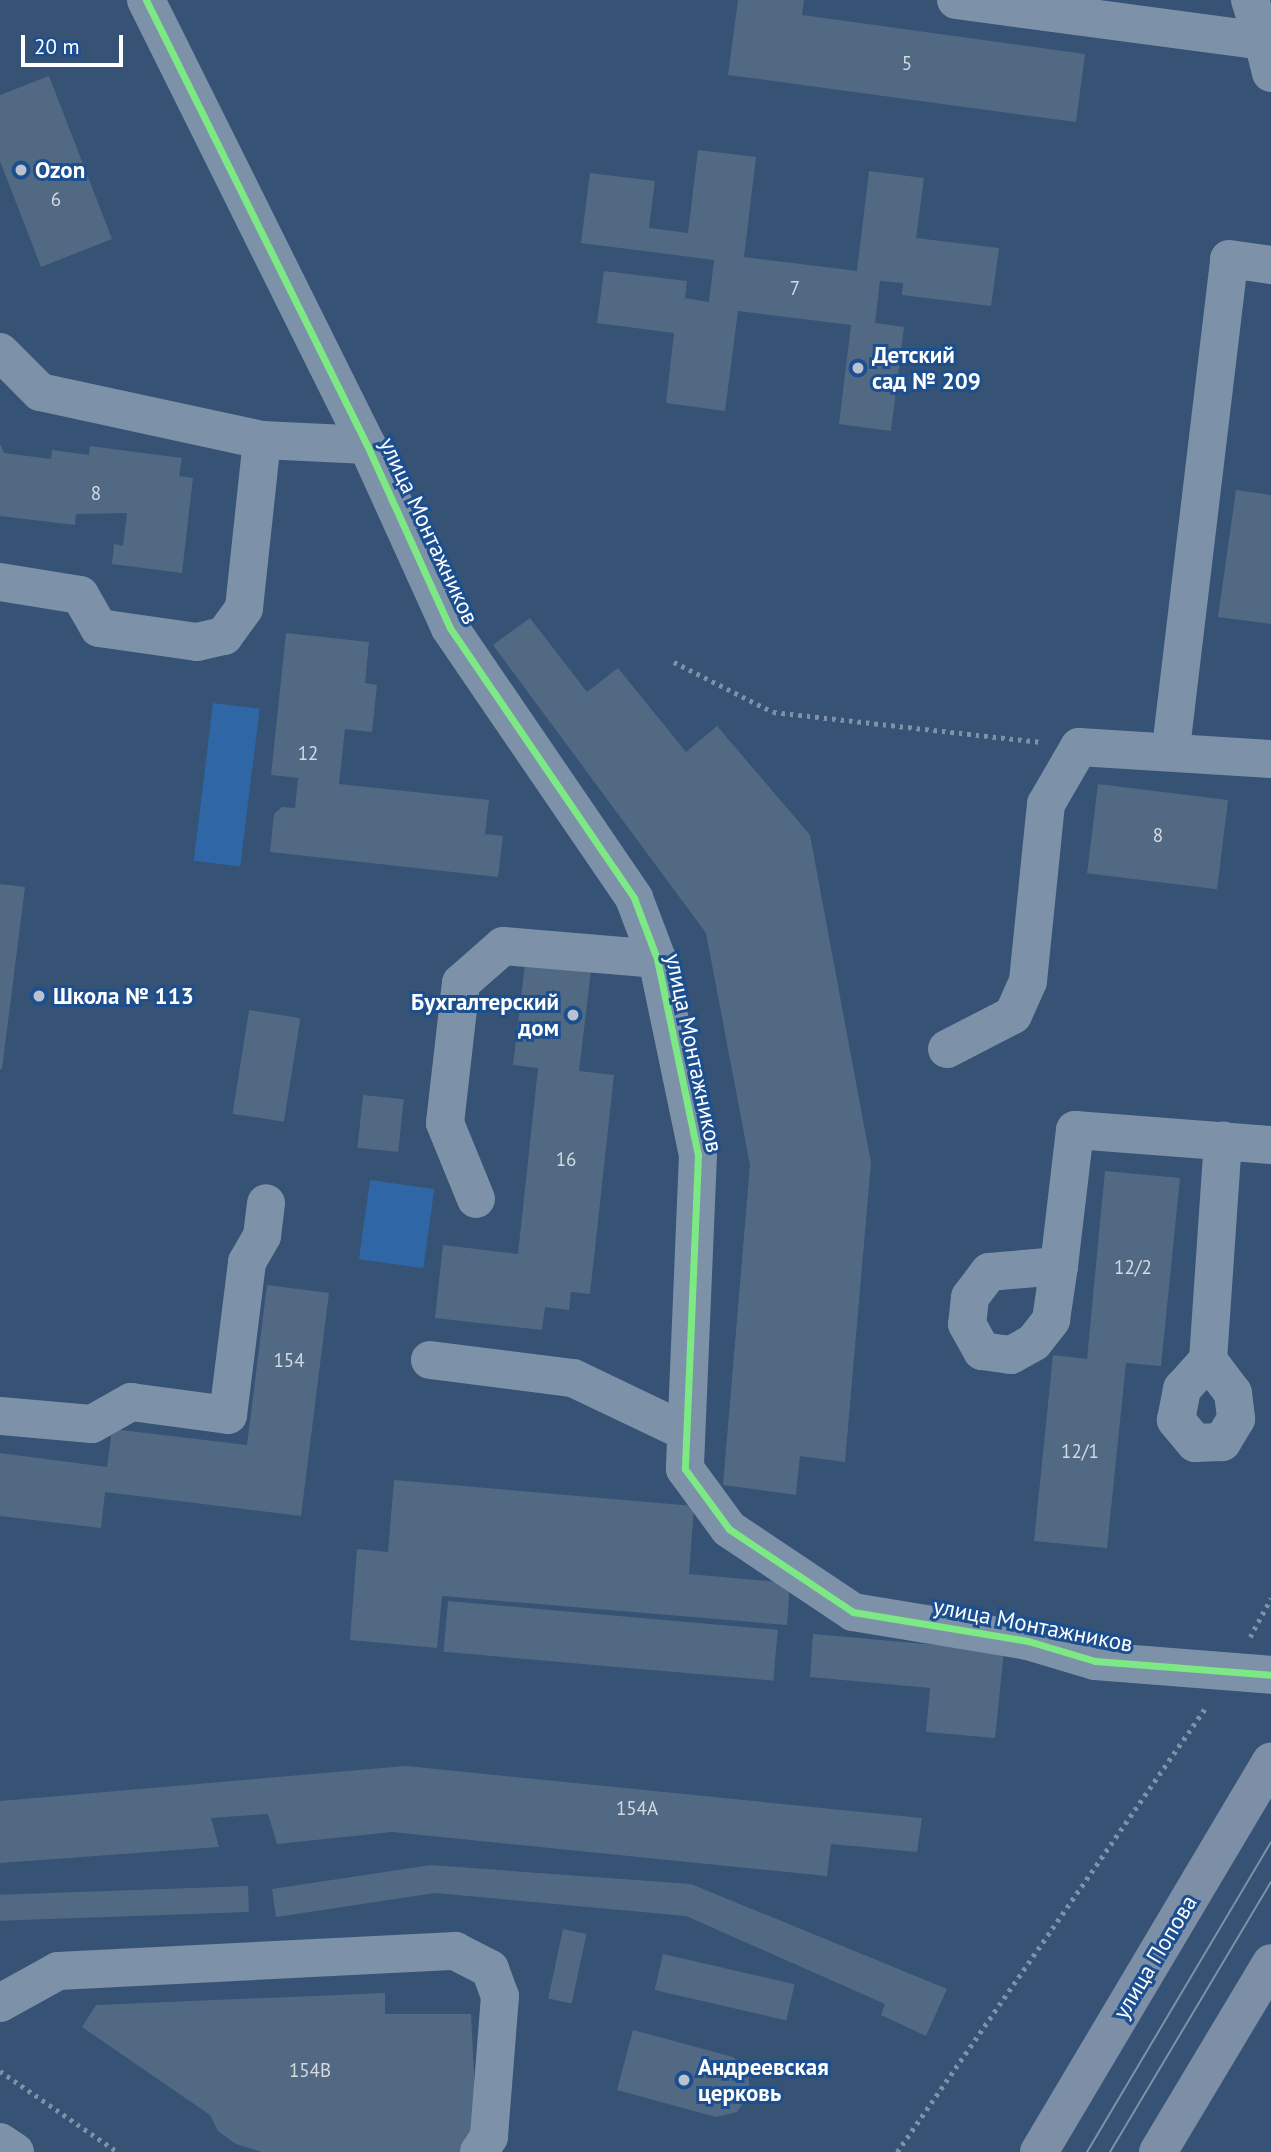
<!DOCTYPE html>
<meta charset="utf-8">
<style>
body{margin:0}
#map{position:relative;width:1271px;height:2152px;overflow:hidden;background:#365274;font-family:"PT Sans",sans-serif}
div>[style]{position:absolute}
.green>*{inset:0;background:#2f66a5;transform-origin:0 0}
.building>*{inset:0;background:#526984;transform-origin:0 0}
.path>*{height:4.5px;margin-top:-2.25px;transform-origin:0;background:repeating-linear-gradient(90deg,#7d92a8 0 3.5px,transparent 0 8.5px)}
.minor>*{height:38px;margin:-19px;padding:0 19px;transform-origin:19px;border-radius:19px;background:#7d92a8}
.major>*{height:38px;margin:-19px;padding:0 19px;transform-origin:19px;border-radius:19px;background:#7d8ea7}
.tram>*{height:2px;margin:-1px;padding:0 1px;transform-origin:1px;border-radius:1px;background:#7e92a7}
.cycleway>*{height:7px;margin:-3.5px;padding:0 3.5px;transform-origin:3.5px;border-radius:3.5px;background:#7ce984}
.dots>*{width:19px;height:19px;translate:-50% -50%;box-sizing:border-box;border:4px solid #1b4f8f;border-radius:50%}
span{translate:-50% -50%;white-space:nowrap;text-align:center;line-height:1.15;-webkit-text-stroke:6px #1b4f8f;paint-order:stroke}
.number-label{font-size:19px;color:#d4dae0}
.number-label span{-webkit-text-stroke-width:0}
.poi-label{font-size:23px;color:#fff;font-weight:700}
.left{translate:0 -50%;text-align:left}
.right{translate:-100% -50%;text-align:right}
.street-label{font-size:23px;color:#fff}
.scale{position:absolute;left:21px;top:35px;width:102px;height:32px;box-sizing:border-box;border:4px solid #fff;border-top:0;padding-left:9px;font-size:21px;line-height:24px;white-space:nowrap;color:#fff;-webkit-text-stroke:5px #1b4f8f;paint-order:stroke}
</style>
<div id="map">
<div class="green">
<i style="left:213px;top:703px;width:47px;height:159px;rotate:7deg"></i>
<i style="left:370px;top:1180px;width:65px;height:80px;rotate:8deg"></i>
</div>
<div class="building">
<i style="clip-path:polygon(738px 0,804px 0,802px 15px,1085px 54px,1076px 122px,728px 75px)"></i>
<i style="clip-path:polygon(49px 76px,112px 239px,41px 267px,0 161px,0 95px)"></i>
<i style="clip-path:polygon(698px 150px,756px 157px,744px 257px,857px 271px,869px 171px,924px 178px,916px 238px,999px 248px,991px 306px,902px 295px,903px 283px,880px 281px,875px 323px,904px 327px,891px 431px,839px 424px,851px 325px,738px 311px,725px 411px,666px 403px,674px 333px,597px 323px,604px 271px,687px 281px,685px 298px,709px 302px,714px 260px,581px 243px,590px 173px,655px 181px,649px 228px,688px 233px)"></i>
<i style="clip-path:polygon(0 444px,4px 453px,51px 459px,52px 450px,89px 455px,90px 446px,182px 458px,179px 476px,193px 478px,182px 573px,112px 564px,114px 544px,123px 546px,127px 513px,76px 514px,75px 525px,0 516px)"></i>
<i style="clip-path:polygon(1236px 490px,1271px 495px,1271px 624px,1218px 617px)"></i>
<i style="clip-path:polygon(530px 618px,587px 692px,618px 668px,686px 752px,717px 726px,810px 835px,871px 1163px,845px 1462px,800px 1456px,796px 1495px,723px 1485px,750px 1165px,706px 933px,493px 645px)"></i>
<i style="clip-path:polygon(286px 633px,369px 642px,365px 683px,377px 685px,372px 732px,345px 729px,339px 784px,489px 800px,485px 834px,503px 836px,498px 877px,270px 852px,274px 814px,282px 807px,295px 808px,298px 778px,271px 775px)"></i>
<i style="left:1098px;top:784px;width:131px;height:90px;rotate:7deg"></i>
<i style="clip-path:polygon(0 884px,25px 887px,2px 1069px,0 1069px)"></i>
<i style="clip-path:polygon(525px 964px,591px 971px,579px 1071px,614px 1075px,590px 1294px,571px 1292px,569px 1310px,545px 1307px,542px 1330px,435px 1318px,443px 1245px,518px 1254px,538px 1068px,513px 1065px)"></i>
<i style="left:249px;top:1010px;width:52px;height:105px;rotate:9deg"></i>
<i style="left:363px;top:1095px;width:41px;height:53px;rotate:6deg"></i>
<i style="clip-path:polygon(1105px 1171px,1180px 1178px,1161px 1366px,1126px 1363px,1107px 1548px,1034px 1541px,1053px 1355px,1087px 1359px)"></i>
<i style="clip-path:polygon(267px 1285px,329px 1293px,301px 1516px,105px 1492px,101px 1528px,0 1516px,0 1453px,107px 1467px,112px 1429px,247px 1445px)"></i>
<i style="clip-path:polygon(394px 1480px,694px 1506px,689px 1574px,790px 1583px,787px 1625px,442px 1596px,437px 1648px,350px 1640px,357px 1549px,388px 1552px)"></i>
<i style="left:448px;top:1601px;width:331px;height:51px;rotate:5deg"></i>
<i style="clip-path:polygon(813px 1634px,1004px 1651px,995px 1738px,926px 1732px,930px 1688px,810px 1677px)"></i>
<i style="clip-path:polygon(406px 1766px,922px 1818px,917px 1852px,831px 1844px,827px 1876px,392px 1832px,277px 1844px,268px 1814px,211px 1818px,219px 1847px,0 1863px,0 1801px)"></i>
<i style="clip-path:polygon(431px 1865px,691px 1884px,947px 1989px,926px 2036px,881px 2015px,885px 2004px,686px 1916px,435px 1893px,276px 1917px,272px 1889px)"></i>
<i style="left:248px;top:1886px;width:26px;height:249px;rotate:88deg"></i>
<i style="left:563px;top:1929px;width:24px;height:71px;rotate:12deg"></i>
<i style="left:663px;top:1954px;width:135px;height:37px;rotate:13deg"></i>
<i style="clip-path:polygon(385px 1993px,385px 2014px,471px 2014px,477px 2134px,463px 2152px,262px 2152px,236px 2144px,218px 2131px,210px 2115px,82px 2027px,96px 2005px)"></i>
<i style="clip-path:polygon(633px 2030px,733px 2057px,748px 2071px,750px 2093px,737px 2112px,716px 2117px,617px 2090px)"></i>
</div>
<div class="path">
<i style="left:674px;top:662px;width:111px;rotate:26.8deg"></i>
<i style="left:773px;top:712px;width:270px;rotate:6.4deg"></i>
<i style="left:1250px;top:1637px;width:44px;rotate:-61.7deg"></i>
<i style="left:0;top:2071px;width:143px;rotate:34.5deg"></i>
<i style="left:897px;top:2152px;width:542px;rotate:-55.22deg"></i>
</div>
<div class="minor">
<i style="left:146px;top:0;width:497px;rotate:63.6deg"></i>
<i style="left:367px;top:445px;width:201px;rotate:65.6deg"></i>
<i style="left:450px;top:628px;width:327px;rotate:55.7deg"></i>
<i style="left:634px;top:898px;width:65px;rotate:69.3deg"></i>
<i style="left:657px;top:959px;width:200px;rotate:78.2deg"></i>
<i style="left:698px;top:1155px;width:314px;rotate:92.4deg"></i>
<i style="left:685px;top:1469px;width:74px;rotate:53.7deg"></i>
<i style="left:729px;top:1529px;width:149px;rotate:33.8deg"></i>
<i style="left:853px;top:1612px;width:177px;rotate:9.4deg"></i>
<i style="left:1028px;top:1641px;width:70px;rotate:16.6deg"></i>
<i style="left:1095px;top:1661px;width:177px;rotate:4.5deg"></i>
<i style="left:956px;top:0;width:310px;rotate:7.6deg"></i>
<i style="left:1263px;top:41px;width:33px;rotate:76deg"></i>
<i style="left:1250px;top:0;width:43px;rotate:72.4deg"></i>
<i style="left:0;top:352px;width:57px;rotate:45deg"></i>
<i style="left:40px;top:392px;width:227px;rotate:12.2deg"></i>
<i style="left:0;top:582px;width:81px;rotate:9.2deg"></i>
<i style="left:80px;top:595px;width:38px;rotate:60deg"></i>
<i style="left:99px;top:628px;width:99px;rotate:8.1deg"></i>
<i style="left:197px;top:642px;width:28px;rotate:-13deg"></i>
<i style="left:224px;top:636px;width:34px;rotate:-54deg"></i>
<i style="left:244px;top:608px;width:169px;rotate:-83.9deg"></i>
<i style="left:262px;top:440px;width:105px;rotate:2.7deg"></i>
<i style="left:1171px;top:748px;width:492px;rotate:-83.2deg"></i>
<i style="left:1229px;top:259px;width:42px;rotate:8.1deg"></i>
<i style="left:947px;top:1049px;width:74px;rotate:-27.3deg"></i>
<i style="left:1013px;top:1015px;width:37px;rotate:-66deg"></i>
<i style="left:1028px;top:981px;width:178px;rotate:-84.2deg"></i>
<i style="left:1046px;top:804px;width:66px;rotate:-59.9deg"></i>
<i style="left:1079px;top:747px;width:192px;rotate:3.6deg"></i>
<i style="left:476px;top:1199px;width:82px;rotate:-112.2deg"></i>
<i style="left:445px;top:1123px;width:141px;rotate:-83.5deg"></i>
<i style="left:461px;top:983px;width:56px;rotate:-41.4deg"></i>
<i style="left:503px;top:946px;width:155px;rotate:4.8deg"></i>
<i style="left:1059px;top:1266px;width:70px;rotate:175.1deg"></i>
<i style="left:989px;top:1272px;width:31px;rotate:127deg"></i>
<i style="left:970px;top:1297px;width:27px;rotate:96deg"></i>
<i style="left:967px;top:1324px;width:31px;rotate:61deg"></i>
<i style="left:982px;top:1351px;width:29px;rotate:8deg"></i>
<i style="left:1011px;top:1355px;width:26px;rotate:-29deg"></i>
<i style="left:1034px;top:1342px;width:28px;rotate:-52deg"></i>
<i style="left:1051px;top:1320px;width:55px;rotate:-81.6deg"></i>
<i style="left:1059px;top:1266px;width:137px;rotate:-83.3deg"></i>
<i style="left:1075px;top:1130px;width:197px;rotate:4.4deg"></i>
<i style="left:430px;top:1360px;width:144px;rotate:7.2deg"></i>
<i style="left:573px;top:1378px;width:121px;rotate:25.5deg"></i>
<i style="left:1208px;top:1360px;width:41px;rotate:52.9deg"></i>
<i style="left:1233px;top:1393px;width:26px;rotate:83deg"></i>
<i style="left:1236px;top:1419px;width:27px;rotate:121deg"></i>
<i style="left:1222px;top:1442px;width:27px;rotate:178deg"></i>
<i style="left:1195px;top:1443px;width:30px;rotate:-130deg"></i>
<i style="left:1176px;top:1420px;width:32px;rotate:-79deg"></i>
<i style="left:1182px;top:1389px;width:39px;rotate:-48deg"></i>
<i style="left:1208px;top:1360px;width:220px;rotate:-86.1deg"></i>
<i style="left:0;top:1416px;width:92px;rotate:5deg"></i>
<i style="left:92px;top:1424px;width:45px;rotate:-29.4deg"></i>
<i style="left:131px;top:1402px;width:98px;rotate:7.6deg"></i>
<i style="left:228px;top:1415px;width:154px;rotate:-82.9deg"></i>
<i style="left:247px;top:1262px;width:30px;rotate:-60deg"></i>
<i style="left:262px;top:1236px;width:33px;rotate:-83deg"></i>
<i style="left:0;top:2003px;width:66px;rotate:-28.9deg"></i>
<i style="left:58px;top:1971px;width:398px;rotate:-2.9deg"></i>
<i style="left:455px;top:1951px;width:39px;rotate:27deg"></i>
<i style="left:490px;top:1969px;width:29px;rotate:70deg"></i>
<i style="left:500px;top:1996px;width:141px;rotate:94.5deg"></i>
<i style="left:489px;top:2137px;width:18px;rotate:124deg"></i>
<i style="left:0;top:2142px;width:18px;rotate:34deg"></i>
</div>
<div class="major">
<i style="left:1039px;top:2152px;width:454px;rotate:-59.3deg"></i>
<i style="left:1158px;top:2152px;width:220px;rotate:-59.1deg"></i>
</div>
<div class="tram">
<i style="left:1087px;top:2152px;width:360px;rotate:-59.3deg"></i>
<i style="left:1110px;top:2152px;width:314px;rotate:-59.2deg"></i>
</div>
<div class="cycleway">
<i style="left:146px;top:0;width:497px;rotate:63.6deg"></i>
<i style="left:367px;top:445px;width:201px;rotate:65.6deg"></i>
<i style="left:450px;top:628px;width:327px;rotate:55.7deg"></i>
<i style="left:634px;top:898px;width:65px;rotate:69.3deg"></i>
<i style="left:657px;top:959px;width:200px;rotate:78.2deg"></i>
<i style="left:698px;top:1155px;width:314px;rotate:92.4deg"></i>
<i style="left:685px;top:1469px;width:74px;rotate:53.7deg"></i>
<i style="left:729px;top:1529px;width:149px;rotate:33.8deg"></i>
<i style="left:853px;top:1612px;width:177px;rotate:9.4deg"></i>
<i style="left:1028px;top:1641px;width:70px;rotate:16.6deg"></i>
<i style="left:1095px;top:1661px;width:177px;rotate:4.5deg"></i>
</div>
<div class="dots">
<i style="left:21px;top:170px;background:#b9c2ce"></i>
<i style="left:858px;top:368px;background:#b9c2ce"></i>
<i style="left:39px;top:996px;background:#b9c2ce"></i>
<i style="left:573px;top:1015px;background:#b9c2ce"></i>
<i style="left:684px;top:2080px;background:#b9c2ce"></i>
</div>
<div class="number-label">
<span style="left:907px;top:64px">5</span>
<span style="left:56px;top:200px">6</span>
<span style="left:795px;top:289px">7</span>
<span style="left:96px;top:494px">8</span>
<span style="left:308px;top:754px">12</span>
<span style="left:1158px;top:836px">8</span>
<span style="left:566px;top:1160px">16</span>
<span style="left:1133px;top:1268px">12/2</span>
<span style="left:289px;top:1361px">154</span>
<span style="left:1080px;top:1452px">12/1</span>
<span style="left:637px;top:1809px">154А</span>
<span style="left:310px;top:2071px">154В</span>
</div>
<div class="poi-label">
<span class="left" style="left:35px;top:170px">Ozon</span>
<span class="left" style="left:872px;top:368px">Детский<br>сад № 209</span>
<span class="left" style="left:53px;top:996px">Школа № 113</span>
<span class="right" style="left:559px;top:1015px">Бухгалтерский<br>дом</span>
<span class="left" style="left:698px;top:2080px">Андреевская<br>церковь</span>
</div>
<div class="street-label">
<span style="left:429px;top:531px;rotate:65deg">улица Монтажников</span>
<span style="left:694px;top:1053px;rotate:78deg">улица Монтажников</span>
<span style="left:1033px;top:1625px;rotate:11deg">улица Монтажников</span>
<span style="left:1155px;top:1957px;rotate:-59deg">улица Попова</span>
</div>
<div class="scale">20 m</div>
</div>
